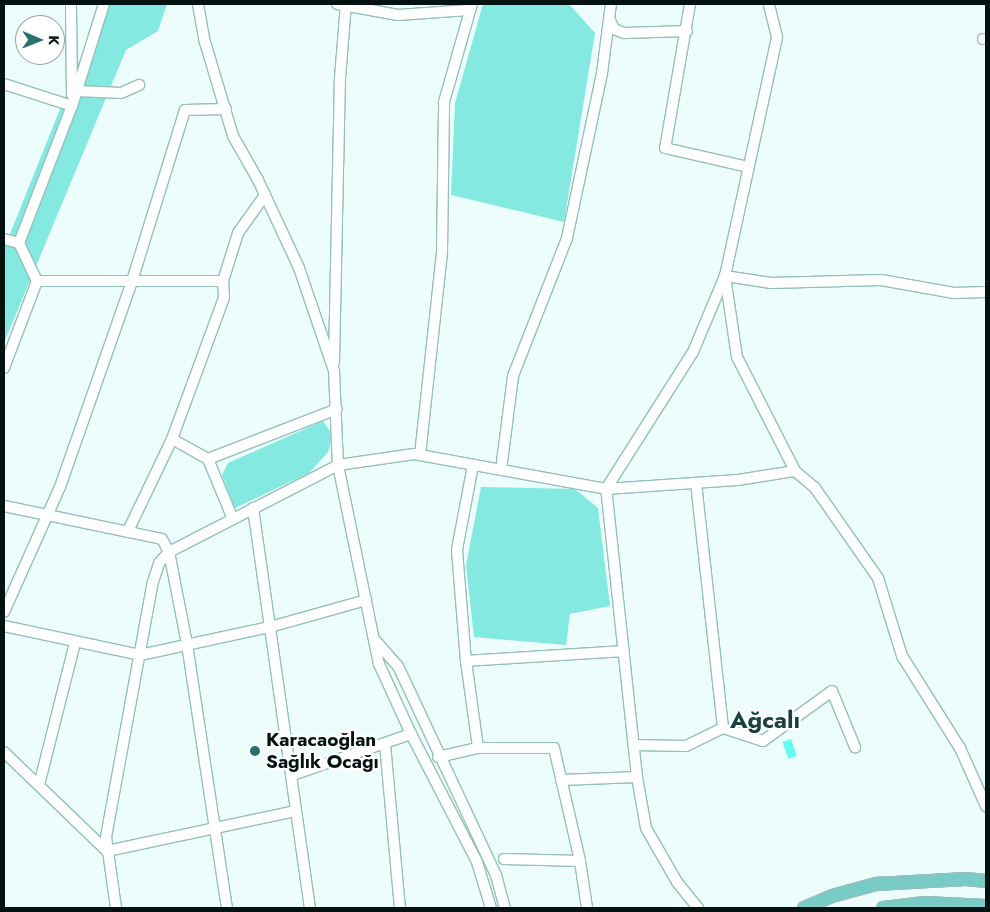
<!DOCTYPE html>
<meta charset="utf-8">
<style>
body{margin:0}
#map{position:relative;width:990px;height:912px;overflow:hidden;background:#ecfdfb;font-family:Jost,sans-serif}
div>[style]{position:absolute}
.green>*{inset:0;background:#84e9e1}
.water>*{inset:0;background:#64fcf2;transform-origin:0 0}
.roads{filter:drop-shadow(1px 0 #95bfbb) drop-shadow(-1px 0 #95bfbb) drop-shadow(0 1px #95bfbb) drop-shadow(0 -1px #95bfbb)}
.minor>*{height:10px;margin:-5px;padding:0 5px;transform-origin:5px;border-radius:5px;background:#fff}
.major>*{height:12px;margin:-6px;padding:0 6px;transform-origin:6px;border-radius:6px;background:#79cbc6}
.dots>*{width:14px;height:14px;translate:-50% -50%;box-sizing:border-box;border:2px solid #fff;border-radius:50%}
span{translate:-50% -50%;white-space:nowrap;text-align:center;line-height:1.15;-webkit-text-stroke:4.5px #fff;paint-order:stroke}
.poi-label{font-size:19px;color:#041312;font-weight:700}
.left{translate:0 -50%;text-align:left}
.district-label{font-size:24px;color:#19413e;font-weight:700}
.frame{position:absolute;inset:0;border:5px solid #041312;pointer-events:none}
.north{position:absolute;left:15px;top:15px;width:50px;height:50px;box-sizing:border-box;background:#fff;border:1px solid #9ba1a0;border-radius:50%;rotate:91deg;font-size:14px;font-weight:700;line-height:20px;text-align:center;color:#041312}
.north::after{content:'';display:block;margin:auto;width:18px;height:22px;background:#28716c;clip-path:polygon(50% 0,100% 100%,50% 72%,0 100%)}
</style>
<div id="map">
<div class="green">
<i style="clip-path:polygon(102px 4px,167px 4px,158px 31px,126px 50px,4px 343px,4px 249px)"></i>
<i style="clip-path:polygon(483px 4px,569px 4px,595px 33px,564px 222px,451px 195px,455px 103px)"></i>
<i style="clip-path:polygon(323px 421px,333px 436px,328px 452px,309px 473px,235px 508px,222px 475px,228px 463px)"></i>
<i style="clip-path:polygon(481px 487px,575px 489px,598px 508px,610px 606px,570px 614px,566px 645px,474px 637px,466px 565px)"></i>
</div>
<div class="water">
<i style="left:791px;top:739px;width:18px;height:9px;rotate:71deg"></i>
</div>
<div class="roads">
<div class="minor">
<i style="left:71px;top:4px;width:91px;rotate:89.4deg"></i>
<i style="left:198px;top:4px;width:39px;rotate:80deg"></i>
<i style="left:205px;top:42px;width:98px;rotate:73.4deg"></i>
<i style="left:233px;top:136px;width:51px;rotate:60.4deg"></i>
<i style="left:258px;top:180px;width:97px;rotate:65deg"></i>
<i style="left:299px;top:268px;width:109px;rotate:71.2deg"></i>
<i style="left:334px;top:371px;width:94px;rotate:87.6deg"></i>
<i style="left:338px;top:465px;width:203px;rotate:78.4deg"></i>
<i style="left:379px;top:664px;width:77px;rotate:65.4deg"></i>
<i style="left:411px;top:734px;width:144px;rotate:62.7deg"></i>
<i style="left:477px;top:862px;width:48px;rotate:73.1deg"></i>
<i style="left:337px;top:4px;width:62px;rotate:10.2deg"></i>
<i style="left:398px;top:15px;width:71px;rotate:-4deg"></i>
<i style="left:690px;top:4px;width:146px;rotate:99.8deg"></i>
<i style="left:665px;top:148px;width:85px;rotate:12.9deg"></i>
<i style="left:610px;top:20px;width:10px;rotate:66deg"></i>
<i style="left:614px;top:29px;width:11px;rotate:22deg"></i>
<i style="left:624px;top:33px;width:63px;rotate:-1.8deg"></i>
<i style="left:983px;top:39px;width:3px"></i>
<i style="left:4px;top:84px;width:71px;rotate:17.9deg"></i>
<i style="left:77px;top:91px;width:44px;rotate:2.6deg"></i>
<i style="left:121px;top:93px;width:20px;rotate:-24deg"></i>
<i style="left:4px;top:239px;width:16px;rotate:15deg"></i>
<i style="left:37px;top:281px;width:186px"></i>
<i style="left:986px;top:292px;width:32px;rotate:178deg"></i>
<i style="left:954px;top:293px;width:74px;rotate:-169.9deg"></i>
<i style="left:881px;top:280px;width:110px;rotate:178.4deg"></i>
<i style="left:771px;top:283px;width:47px;rotate:-171.3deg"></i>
<i style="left:725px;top:276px;width:82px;rotate:81.6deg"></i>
<i style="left:737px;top:357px;width:128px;rotate:63deg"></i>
<i style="left:795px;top:471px;width:26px;rotate:40deg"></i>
<i style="left:815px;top:488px;width:110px;rotate:55deg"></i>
<i style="left:878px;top:578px;width:82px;rotate:72.9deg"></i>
<i style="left:902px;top:656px;width:109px;rotate:57.8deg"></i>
<i style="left:960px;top:748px;width:64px;rotate:65.9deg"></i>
<i style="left:334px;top:362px;width:284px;rotate:-88.8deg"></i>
<i style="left:340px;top:78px;width:74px;rotate:-85.4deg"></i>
<i style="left:4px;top:368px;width:93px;rotate:-69.2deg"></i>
<i style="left:37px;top:281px;width:42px;rotate:-115.3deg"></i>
<i style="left:19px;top:243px;width:147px;rotate:-68.9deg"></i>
<i style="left:72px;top:106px;width:107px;rotate:-72.6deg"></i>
<i style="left:172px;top:439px;width:41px;rotate:29.1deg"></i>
<i style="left:208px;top:459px;width:63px;rotate:67.5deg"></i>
<i style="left:420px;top:455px;width:205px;rotate:-83.8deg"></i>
<i style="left:442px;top:251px;width:149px;rotate:-89.2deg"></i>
<i style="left:444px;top:102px;width:102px;rotate:-74.1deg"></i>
<i style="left:208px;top:459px;width:138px;rotate:-21.2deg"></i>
<i style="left:473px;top:465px;width:86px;rotate:100.7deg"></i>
<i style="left:457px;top:550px;width:111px;rotate:85.4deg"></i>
<i style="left:466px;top:661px;width:88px;rotate:82.1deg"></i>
<i style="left:501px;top:470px;width:95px;rotate:-82.7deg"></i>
<i style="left:513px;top:376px;width:148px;rotate:-68.6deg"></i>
<i style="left:567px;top:238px;width:169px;rotate:-78deg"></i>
<i style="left:602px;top:73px;width:70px;rotate:-82.6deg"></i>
<i style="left:696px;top:483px;width:246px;rotate:83.7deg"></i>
<i style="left:4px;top:506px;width:161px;rotate:11.8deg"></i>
<i style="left:162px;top:539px;width:15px;rotate:62deg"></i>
<i style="left:169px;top:552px;width:94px;rotate:78.9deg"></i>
<i style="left:187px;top:644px;width:267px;rotate:81.4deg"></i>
<i style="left:253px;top:508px;width:404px;rotate:81.9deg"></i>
<i style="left:128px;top:531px;width:102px;rotate:-64.4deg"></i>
<i style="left:172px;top:439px;width:150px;rotate:-69.8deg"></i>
<i style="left:224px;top:298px;width:17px;rotate:-93deg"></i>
<i style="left:223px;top:281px;width:50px;rotate:-72.6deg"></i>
<i style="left:238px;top:233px;width:47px;rotate:-54.6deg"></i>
<i style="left:4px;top:612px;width:137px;rotate:-65.9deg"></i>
<i style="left:60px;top:487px;width:218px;rotate:-70.7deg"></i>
<i style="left:132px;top:281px;width:179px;rotate:-72.8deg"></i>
<i style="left:185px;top:110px;width:41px;rotate:-1.4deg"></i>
<i style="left:4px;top:626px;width:139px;rotate:12deg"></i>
<i style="left:140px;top:655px;width:133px;rotate:-12.2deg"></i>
<i style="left:270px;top:627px;width:100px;rotate:-15.7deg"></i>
<i style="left:376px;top:641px;width:33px;rotate:49deg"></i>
<i style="left:398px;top:666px;width:231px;rotate:64.9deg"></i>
<i style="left:496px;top:875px;width:34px;rotate:75deg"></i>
<i style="left:466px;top:661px;width:158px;rotate:-3.6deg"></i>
<i style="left:385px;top:744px;width:165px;rotate:84.8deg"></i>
<i style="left:634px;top:745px;width:52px;rotate:1.1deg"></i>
<i style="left:686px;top:746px;width:41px;rotate:-25.9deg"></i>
<i style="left:723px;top:728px;width:42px;rotate:18deg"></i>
<i style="left:763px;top:741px;width:85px;rotate:-35.9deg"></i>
<i style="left:832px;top:691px;width:61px;rotate:67.7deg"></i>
<i style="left:4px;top:752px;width:143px;rotate:43.9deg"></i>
<i style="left:107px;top:851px;width:192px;rotate:-12deg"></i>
<i style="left:438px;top:757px;width:41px;rotate:-12.7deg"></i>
<i style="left:478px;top:748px;width:76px"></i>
<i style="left:554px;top:748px;width:116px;rotate:77deg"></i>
<i style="left:580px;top:861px;width:48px;rotate:81.5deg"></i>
<i style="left:293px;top:775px;width:125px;rotate:-19.2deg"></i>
<i style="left:561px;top:780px;width:76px;rotate:-2.3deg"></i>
<i style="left:39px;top:785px;width:146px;rotate:-75.8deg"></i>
<i style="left:504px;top:859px;width:76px;rotate:1.5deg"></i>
<i style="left:116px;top:908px;width:72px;rotate:-98deg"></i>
<i style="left:106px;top:837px;width:259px;rotate:-79.6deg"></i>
<i style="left:153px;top:582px;width:20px;rotate:-72deg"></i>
<i style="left:159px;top:563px;width:15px;rotate:-48deg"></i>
<i style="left:169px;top:552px;width:190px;rotate:-27.2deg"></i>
<i style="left:338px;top:465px;width:77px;rotate:-8.2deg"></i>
<i style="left:414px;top:454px;width:195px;rotate:10.3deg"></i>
<i style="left:606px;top:489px;width:132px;rotate:-3.9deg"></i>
<i style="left:738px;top:480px;width:58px;rotate:-9deg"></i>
<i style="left:698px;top:908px;width:33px;rotate:-129deg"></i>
<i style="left:677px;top:882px;width:62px;rotate:-119.9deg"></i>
<i style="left:646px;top:828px;width:52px;rotate:-100deg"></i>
<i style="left:637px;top:777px;width:290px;rotate:-96.1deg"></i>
<i style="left:606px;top:489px;width:162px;rotate:-57.6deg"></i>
<i style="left:693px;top:352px;width:82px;rotate:-67.2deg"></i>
<i style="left:725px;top:276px;width:245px;rotate:-77.7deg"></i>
<i style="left:777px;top:37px;width:34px;rotate:-104deg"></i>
</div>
<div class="major">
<i style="left:804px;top:908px;width:30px;rotate:-23deg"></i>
<i style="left:832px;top:896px;width:46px;rotate:-15.3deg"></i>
<i style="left:876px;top:884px;width:90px;rotate:-3.2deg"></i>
<i style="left:966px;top:879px;width:20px;rotate:6deg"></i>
<i style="left:883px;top:908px;width:42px;rotate:-6.8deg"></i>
<i style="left:925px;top:903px;width:61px;rotate:2.8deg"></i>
</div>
</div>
<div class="dots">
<i style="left:255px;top:751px;background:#28716c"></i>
</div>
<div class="poi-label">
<span class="left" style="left:266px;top:751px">Karacaoğlan<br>Sağlık Ocağı</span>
</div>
<div class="district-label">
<span style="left:765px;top:720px">Ağcalı</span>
</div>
<div class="frame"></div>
<div class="north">K</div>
</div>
